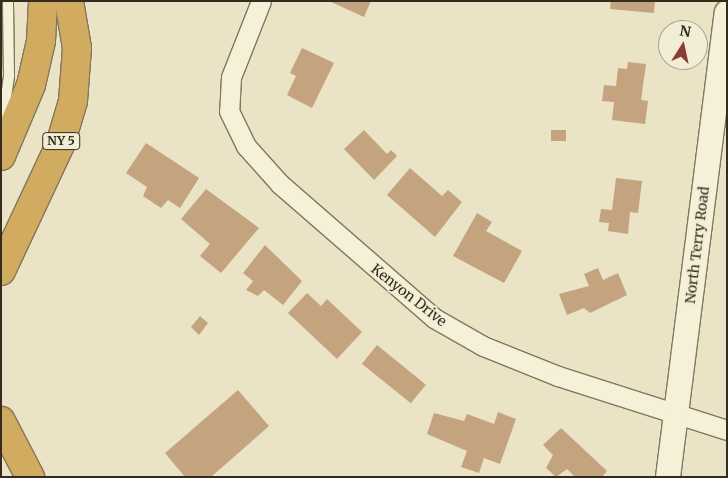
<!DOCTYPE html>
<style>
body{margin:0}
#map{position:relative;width:728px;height:478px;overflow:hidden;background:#eae3c6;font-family:Merriweather,serif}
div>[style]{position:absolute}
.building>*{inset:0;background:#c4a37f;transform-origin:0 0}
.roads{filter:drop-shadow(1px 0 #83765d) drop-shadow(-1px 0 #83765d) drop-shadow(0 1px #83765d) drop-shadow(0 -1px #83765d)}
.service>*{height:10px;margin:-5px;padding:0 5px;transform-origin:5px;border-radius:5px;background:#f5f0d8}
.minor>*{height:19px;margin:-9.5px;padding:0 9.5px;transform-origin:9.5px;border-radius:9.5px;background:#f5f0d8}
.tertiary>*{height:24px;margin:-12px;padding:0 12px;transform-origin:12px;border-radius:12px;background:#f5f0d8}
.motorway>*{height:28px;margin:-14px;padding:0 14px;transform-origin:14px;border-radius:14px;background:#d1ab5f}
span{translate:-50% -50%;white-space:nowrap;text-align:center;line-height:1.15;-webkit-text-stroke:4px #f2edd5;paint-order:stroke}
.shield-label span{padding:1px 4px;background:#f2edd5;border:1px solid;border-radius:4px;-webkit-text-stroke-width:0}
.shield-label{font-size:12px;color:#352c20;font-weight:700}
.street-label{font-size:14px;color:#352c20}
.frame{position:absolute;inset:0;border:2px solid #352c20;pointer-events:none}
.north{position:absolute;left:658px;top:20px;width:50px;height:50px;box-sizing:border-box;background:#f2edd5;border:1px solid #a6a08d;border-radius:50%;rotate:10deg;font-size:14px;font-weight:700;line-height:20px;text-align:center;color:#352c20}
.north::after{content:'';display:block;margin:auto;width:18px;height:22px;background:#8d3c33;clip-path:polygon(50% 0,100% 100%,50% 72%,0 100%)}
</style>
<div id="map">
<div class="building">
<i style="clip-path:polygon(329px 1px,371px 1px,364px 17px)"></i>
<i style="clip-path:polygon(611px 1px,655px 1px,654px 13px,610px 9px)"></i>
<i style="clip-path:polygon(302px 48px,334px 63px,312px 108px,287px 95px,296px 76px,290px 73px)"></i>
<i style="clip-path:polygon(628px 62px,646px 64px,641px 100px,648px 101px,645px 124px,612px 120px,614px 102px,602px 101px,604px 85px,616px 86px,618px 68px,627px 69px)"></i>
<i style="clip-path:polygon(364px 130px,387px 154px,391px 150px,397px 156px,374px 180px,344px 149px)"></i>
<i style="left:551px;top:130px;width:15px;height:11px"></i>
<i style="clip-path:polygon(146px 143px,199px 178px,180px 208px,168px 200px,161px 208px,143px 196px,147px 187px,126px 173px)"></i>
<i style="clip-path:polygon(410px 168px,442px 196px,448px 190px,462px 202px,435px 237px,387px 195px)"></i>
<i style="clip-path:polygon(616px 178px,642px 181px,638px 213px,630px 212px,628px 234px,608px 231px,609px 223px,599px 222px,601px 209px,612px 210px)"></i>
<i style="clip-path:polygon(206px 189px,259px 228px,221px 273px,200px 256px,210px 244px,181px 219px)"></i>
<i style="clip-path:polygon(477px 213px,492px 222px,486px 231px,522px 251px,504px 283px,453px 256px)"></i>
<i style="clip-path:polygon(265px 245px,302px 281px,283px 305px,264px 290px,258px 296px,246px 290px,253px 281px,243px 273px)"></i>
<i style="clip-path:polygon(598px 268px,603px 280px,618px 273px,627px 295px,590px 313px,584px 308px,567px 315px,559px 294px,589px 286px,584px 274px)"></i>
<i style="clip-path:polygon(307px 293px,321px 306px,327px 299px,362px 332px,337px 359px,288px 313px)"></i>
<i style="clip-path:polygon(200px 316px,208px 323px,199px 335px,191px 327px)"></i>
<i style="left:377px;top:345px;width:63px;height:24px;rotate:39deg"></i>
<i style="clip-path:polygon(238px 390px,269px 426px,211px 477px,185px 477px,165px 453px)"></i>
<i style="clip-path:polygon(498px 412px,516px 419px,500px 464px,484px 458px,479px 473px,461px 467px,467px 451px,427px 434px,434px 413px,464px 421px,467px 414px,494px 424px)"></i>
<i style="clip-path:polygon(561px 428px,607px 471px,602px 477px,575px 477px,567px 469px,556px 477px,546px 468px,553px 455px,543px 445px)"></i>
</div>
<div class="roads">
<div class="service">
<i style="left:2px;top:126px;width:50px;rotate:-82deg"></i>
<i style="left:9px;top:76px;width:75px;rotate:-90.8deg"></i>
</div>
<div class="minor">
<i style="left:261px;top:1px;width:82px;rotate:111.5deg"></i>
<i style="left:231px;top:77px;width:34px;rotate:93deg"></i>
<i style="left:229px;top:111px;width:39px;rotate:64deg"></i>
<i style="left:246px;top:146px;width:51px;rotate:48.2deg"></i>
<i style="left:280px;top:184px;width:204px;rotate:41deg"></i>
<i style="left:434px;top:318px;width:56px;rotate:29.7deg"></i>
<i style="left:483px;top:346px;width:81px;rotate:21.8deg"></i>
<i style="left:558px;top:376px;width:177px;rotate:17.7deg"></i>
</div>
<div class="tertiary">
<i style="left:668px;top:477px;width:468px;rotate:-82.8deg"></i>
</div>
<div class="motorway">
<i style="left:1px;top:156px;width:77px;rotate:-67.1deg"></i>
<i style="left:31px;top:85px;width:45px;rotate:-77.2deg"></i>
<i style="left:41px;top:41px;width:40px;rotate:-87.1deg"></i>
<i style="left:1px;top:271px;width:139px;rotate:-64.9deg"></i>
<i style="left:60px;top:145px;width:46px;rotate:-73.5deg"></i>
<i style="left:73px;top:101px;width:53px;rotate:-85.7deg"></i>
<i style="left:77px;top:48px;width:48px;rotate:-99.7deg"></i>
<i style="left:1px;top:421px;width:63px;rotate:62.6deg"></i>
</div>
</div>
<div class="shield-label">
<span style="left:61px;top:141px">NY 5</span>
</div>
<div class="street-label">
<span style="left:697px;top:245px;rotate:-83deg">North Terry Road</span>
<span style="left:409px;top:295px;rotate:38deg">Kenyon Drive</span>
</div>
<div class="frame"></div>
<div class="north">N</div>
</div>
